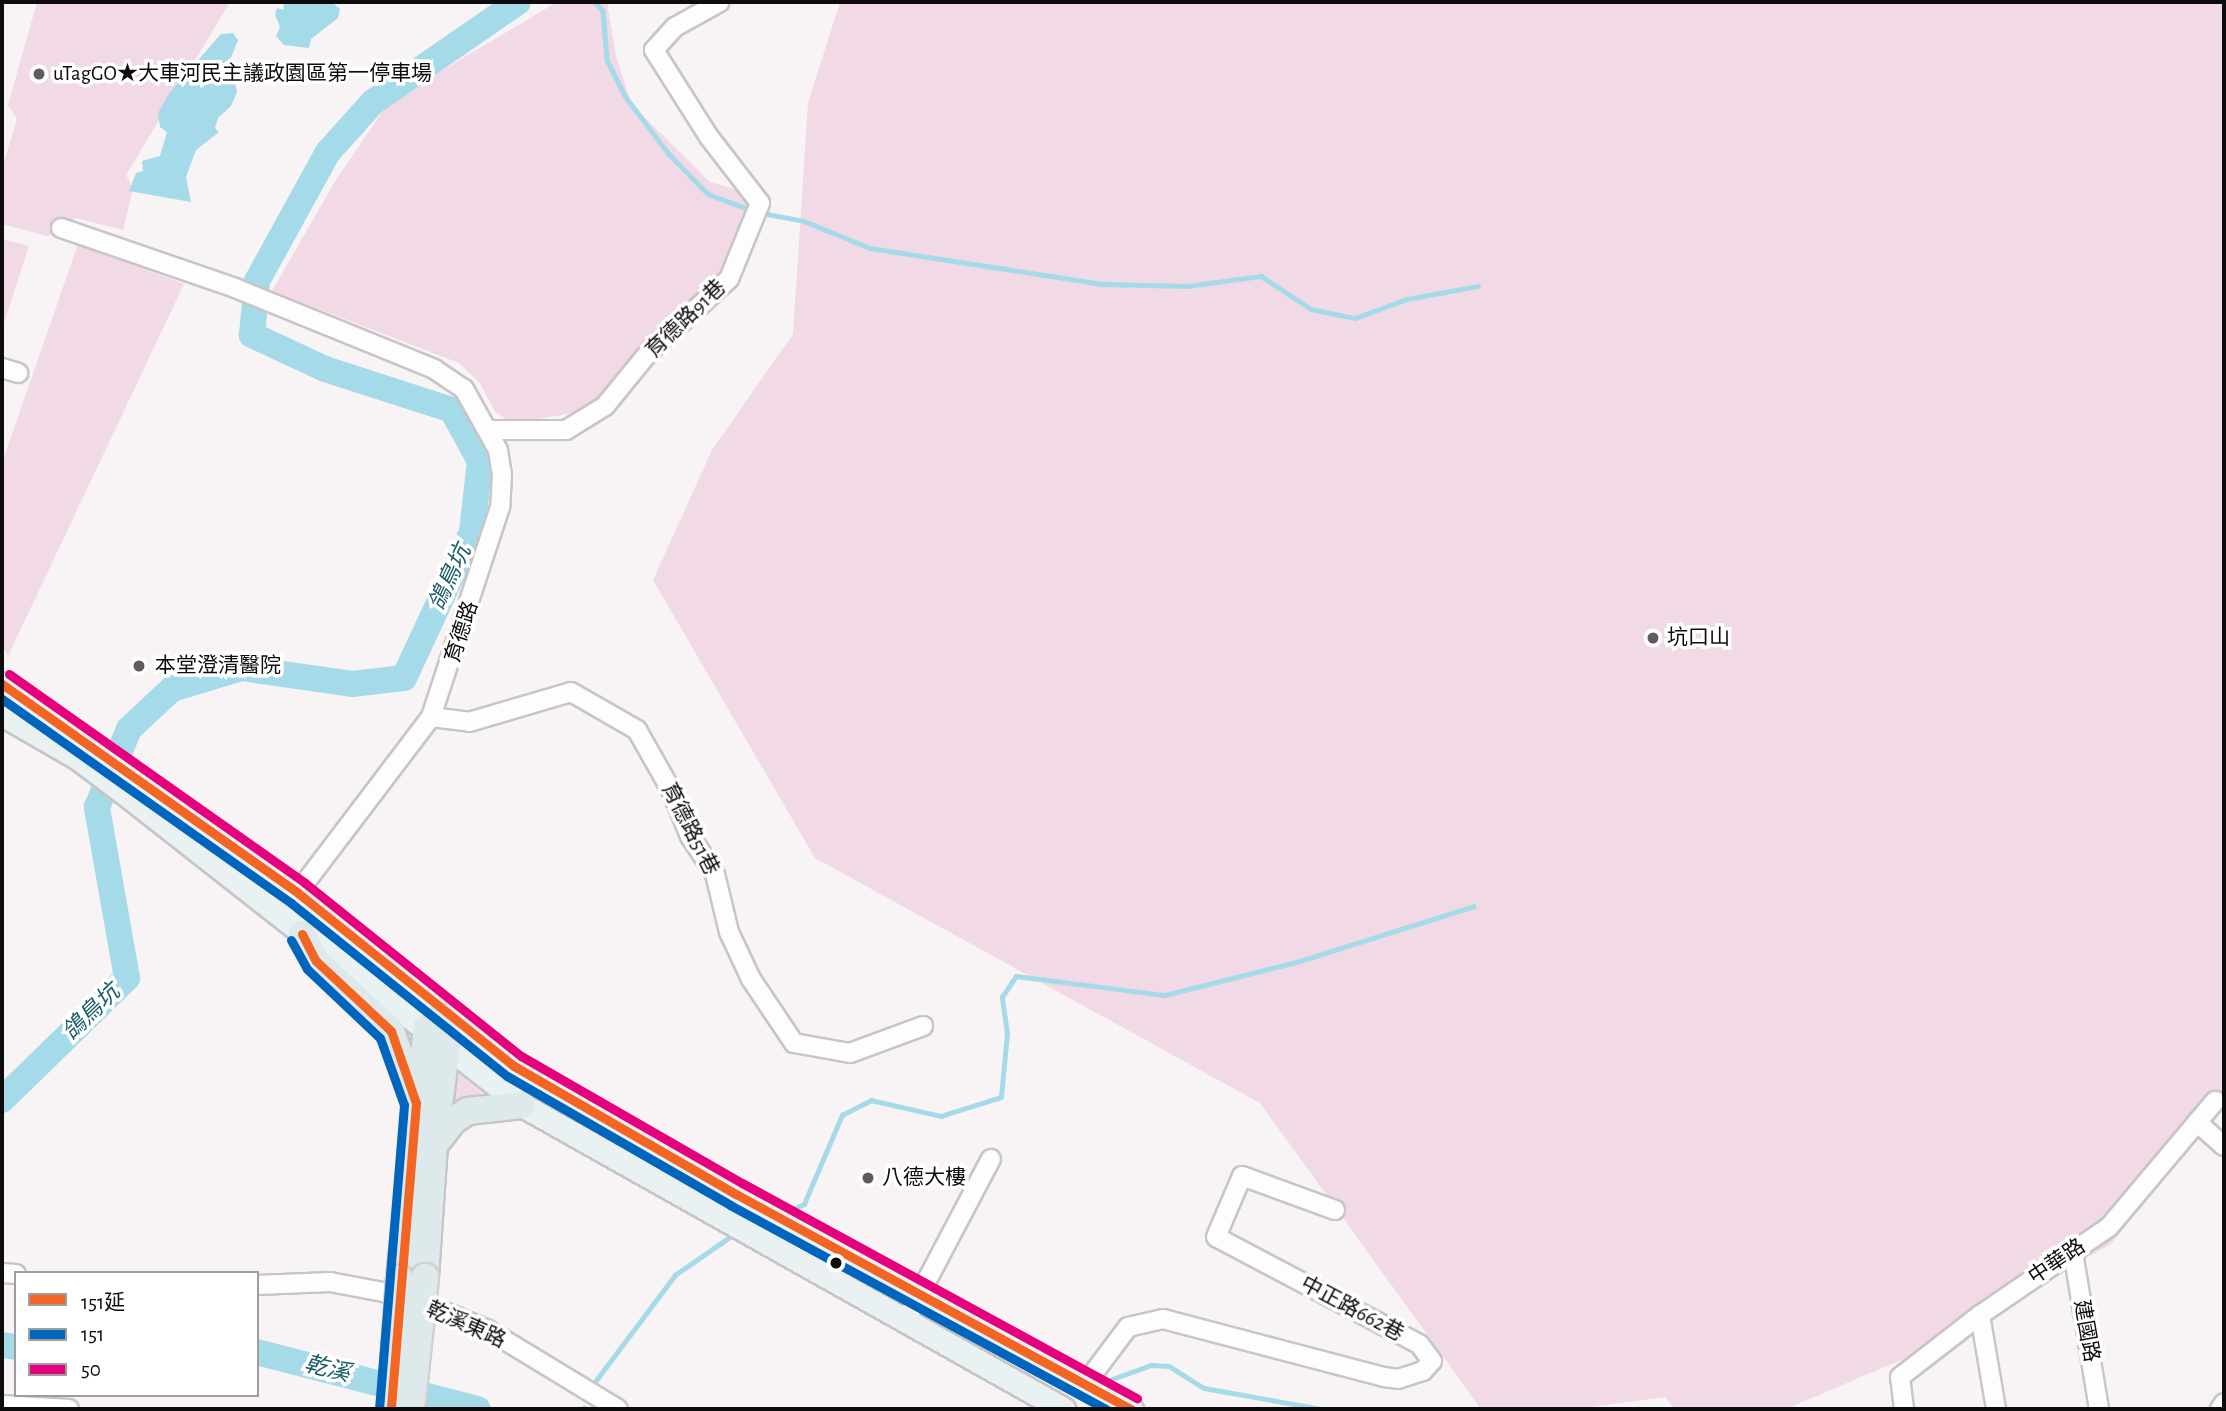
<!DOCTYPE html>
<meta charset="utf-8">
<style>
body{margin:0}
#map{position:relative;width:2226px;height:1411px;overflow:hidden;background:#f8f3f5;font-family:"Alegreya Sans","Noto Sans TC",sans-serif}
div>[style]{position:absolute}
.green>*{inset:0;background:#f1d9e5}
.water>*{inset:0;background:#a5dbe8}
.stream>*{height:4.5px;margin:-2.25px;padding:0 2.25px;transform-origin:2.25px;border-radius:2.25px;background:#a5dbe8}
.river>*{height:26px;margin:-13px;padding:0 13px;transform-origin:13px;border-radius:13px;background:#a5dbe8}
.roads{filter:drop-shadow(2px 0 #c8c5c6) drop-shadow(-2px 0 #c8c5c6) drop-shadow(0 2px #c8c5c6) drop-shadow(0 -2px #c8c5c6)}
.minor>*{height:18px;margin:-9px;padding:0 9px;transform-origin:9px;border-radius:9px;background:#fefdfe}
.major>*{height:23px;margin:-11.5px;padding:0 11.5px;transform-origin:11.5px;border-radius:11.5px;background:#eaf1f3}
.highway>*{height:26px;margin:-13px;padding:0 13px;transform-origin:13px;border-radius:13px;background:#dee9ec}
.bridges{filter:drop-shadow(2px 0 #d1cfcf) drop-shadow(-2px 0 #d1cfcf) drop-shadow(0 2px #d1cfcf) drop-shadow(0 -2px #d1cfcf)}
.highway-bridge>*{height:26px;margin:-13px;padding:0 13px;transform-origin:13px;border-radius:13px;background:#dee9ec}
.bus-1>*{height:9px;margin:-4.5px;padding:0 4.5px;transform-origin:4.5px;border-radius:4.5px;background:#f26522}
.bus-2>*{height:9px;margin:-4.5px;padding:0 4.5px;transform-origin:4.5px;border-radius:4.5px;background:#0065bd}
.bus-3>*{height:9px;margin:-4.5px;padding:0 4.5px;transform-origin:4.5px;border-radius:4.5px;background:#e5007d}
.dots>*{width:19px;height:19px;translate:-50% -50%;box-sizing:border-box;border:4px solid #fff;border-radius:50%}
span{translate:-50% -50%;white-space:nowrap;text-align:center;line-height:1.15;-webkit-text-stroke:7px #fff;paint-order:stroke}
.poi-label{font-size:21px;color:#0e0b0d}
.left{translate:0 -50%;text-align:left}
.street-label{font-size:21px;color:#0e0b0d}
.water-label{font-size:23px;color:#195b68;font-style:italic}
.frame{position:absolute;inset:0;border:4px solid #0e0b0d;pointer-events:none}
.legend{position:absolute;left:14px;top:1271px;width:245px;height:126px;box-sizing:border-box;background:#fff;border:2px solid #9f9d9e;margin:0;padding:9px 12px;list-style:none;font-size:21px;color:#0e0b0d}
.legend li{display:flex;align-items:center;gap:14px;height:35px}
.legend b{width:35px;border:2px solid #9f9d9e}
</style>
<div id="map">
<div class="green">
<i style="clip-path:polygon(37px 2px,230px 2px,126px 175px,133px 189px,123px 230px,76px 218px,47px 236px,2px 224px,2px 169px,17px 119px,8px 105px)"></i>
<i style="clip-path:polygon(557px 2px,607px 2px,616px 56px,632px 105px,710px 182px,754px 195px,727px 267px,688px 301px,601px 394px,580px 412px,513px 423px,495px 412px,480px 383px,459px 363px,272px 291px,336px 180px,389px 102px)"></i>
<i style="clip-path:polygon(840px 2px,2224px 2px,2224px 1100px,2111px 1244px,1929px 1348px,1786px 1409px,1675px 1409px,1665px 1397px,1575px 1409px,1481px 1409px,1260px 1103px,815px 858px,653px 580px,712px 450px,793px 334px,808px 103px)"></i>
<i style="clip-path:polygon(2px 239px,29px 246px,2px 329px)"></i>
<i style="clip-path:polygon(78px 244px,184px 284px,8px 656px,2px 646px,2px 463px)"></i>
<i style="clip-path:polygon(453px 1069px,487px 1097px,449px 1110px)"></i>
</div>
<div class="water">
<i style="clip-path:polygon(283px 2px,332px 2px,340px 9px,338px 18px,311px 39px,309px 48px,284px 45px,276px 36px,280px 27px,275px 15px,277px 8px,284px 10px)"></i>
<i style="clip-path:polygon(233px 33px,238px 40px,230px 60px,237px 92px,231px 106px,218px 118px,215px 128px,219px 132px,196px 150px,186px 177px,191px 202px,129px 191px,136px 173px,143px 171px,142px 161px,160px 156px,167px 132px,160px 127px,158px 113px,170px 92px,221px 34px)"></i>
</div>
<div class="stream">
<i style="left:595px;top:2px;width:12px;rotate:48deg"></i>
<i style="left:603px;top:11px;width:49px;rotate:85.3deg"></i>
<i style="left:607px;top:60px;width:40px;rotate:63.4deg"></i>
<i style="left:625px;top:96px;width:73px;rotate:52.8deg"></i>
<i style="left:669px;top:154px;width:56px;rotate:45.7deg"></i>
<i style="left:708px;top:194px;width:49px;rotate:20.3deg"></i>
<i style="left:762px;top:213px;width:43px;rotate:10.8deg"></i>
<i style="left:804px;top:221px;width:71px;rotate:22.2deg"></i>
<i style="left:870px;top:248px;width:236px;rotate:8.8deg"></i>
<i style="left:1103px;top:284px;width:84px;rotate:1.4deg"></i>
<i style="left:1187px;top:286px;width:75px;rotate:-7.7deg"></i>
<i style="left:1261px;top:276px;width:60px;rotate:33.4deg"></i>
<i style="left:1311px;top:309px;width:45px;rotate:11.6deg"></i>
<i style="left:1355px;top:318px;width:55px;rotate:-20.1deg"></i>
<i style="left:1407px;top:299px;width:72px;rotate:-10.4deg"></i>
<i style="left:787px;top:1212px;width:19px;rotate:-25deg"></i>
<i style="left:804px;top:1204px;width:97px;rotate:-66.9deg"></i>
<i style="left:842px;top:1115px;width:33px;rotate:-27deg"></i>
<i style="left:871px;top:1100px;width:72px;rotate:12.9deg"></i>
<i style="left:941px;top:1116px;width:63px;rotate:-17.6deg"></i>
<i style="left:1001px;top:1097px;width:63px;rotate:-84.6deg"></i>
<i style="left:1007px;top:1034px;width:37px;rotate:-98deg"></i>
<i style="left:1002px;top:997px;width:25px;rotate:-56deg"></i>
<i style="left:1016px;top:976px;width:150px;rotate:7.3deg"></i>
<i style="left:1165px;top:995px;width:139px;rotate:-14.1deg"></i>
<i style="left:1300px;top:961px;width:182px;rotate:-17.5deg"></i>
<i style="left:1104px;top:1382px;width:50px;rotate:-19.9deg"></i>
<i style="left:1151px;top:1365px;width:18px;rotate:3deg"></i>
<i style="left:1169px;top:1366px;width:41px;rotate:32.2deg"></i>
<i style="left:1204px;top:1388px;width:120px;rotate:10.1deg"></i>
<i style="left:594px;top:1383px;width:135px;rotate:-53.1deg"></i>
<i style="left:675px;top:1275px;width:72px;rotate:-34.8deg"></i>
<i style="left:584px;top:1409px;width:1px;rotate:-90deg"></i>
</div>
<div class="river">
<i style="left:2px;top:1100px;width:175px;rotate:-44.3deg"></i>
<i style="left:127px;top:978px;width:174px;rotate:-100deg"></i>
<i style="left:97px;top:807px;width:84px;rotate:-67.7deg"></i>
<i style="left:129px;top:729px;width:59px;rotate:-42.9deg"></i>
<i style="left:172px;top:689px;width:72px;rotate:-16.9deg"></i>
<i style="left:241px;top:668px;width:112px;rotate:8.2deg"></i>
<i style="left:352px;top:684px;width:52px;rotate:-6.6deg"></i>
<i style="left:404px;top:678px;width:161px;rotate:-65deg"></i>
<i style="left:472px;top:532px;width:71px;rotate:-83.6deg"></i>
<i style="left:480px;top:461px;width:58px;rotate:-118.8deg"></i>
<i style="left:452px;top:410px;width:133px;rotate:-162.1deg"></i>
<i style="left:325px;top:369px;width:81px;rotate:-155deg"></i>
<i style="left:252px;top:335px;width:54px;rotate:-84.7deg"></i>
<i style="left:257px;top:281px;width:147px;rotate:-61.2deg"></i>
<i style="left:328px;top:152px;width:67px;rotate:-48deg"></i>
<i style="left:373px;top:102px;width:176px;rotate:-34.6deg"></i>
<i style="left:2px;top:1345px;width:14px;rotate:8deg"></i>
<i style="left:257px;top:1352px;width:228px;rotate:14.5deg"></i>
</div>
<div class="roads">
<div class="minor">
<i style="left:61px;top:228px;width:184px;rotate:19deg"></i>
<i style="left:235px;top:288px;width:215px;rotate:22.1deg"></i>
<i style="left:434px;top:369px;width:36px;rotate:34deg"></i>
<i style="left:464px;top:389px;width:70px;rotate:60.9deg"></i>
<i style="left:498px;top:450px;width:24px;rotate:81deg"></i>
<i style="left:502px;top:474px;width:33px;rotate:93deg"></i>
<i style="left:500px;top:507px;width:221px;rotate:108.2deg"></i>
<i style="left:431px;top:717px;width:251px;rotate:127.2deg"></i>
<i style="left:2px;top:368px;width:17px;rotate:17deg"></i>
<i style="left:489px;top:430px;width:77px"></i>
<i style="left:566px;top:430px;width:46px;rotate:-31.6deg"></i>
<i style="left:605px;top:406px;width:70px;rotate:-50.8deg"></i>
<i style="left:649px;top:352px;width:108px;rotate:-42.4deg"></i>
<i style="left:729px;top:279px;width:82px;rotate:-67.8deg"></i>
<i style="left:760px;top:203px;width:83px;rotate:-127.7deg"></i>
<i style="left:709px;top:137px;width:103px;rotate:-122.3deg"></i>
<i style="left:654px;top:50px;width:31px;rotate:-48deg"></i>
<i style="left:675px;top:27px;width:51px;rotate:-29.1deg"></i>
<i style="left:431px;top:717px;width:38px;rotate:7deg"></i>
<i style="left:469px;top:722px;width:106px;rotate:-16.4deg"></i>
<i style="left:571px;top:692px;width:76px;rotate:29.9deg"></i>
<i style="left:637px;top:730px;width:69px;rotate:60.5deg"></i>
<i style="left:671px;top:790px;width:50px;rotate:67.6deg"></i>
<i style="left:690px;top:836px;width:45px;rotate:56.7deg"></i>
<i style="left:715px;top:874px;width:60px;rotate:76.4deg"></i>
<i style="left:729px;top:932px;width:52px;rotate:64.9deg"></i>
<i style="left:751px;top:979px;width:77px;rotate:56.1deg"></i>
<i style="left:794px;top:1043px;width:57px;rotate:10.1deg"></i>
<i style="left:850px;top:1053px;width:78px;rotate:-20.3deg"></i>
<i style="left:2197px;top:1122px;width:36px;rotate:42deg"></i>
<i style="left:2073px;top:1252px;width:159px;rotate:80.6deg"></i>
<i style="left:2px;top:1273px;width:14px;rotate:4deg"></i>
<i style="left:257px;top:1285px;width:73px;rotate:-2.4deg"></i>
<i style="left:330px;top:1282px;width:54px;rotate:10.7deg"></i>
<i style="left:383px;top:1292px;width:65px;rotate:17.9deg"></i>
<i style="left:445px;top:1312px;width:47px;rotate:22.7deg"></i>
<i style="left:488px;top:1330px;width:152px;rotate:31.3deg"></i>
<i style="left:1980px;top:1315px;width:95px;rotate:80.3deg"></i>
<i style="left:906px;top:1320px;width:182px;rotate:-62.2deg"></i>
<i style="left:1086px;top:1383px;width:70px;rotate:-53.1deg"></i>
<i style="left:1128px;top:1327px;width:36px;rotate:-13deg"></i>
<i style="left:1163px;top:1319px;width:228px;rotate:14.7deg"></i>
<i style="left:1384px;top:1377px;width:14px;rotate:8deg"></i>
<i style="left:1398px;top:1379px;width:26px;rotate:-18deg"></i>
<i style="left:1423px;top:1371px;width:13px;rotate:-48deg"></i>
<i style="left:1432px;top:1361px;width:21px;rotate:-127deg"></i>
<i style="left:1419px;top:1344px;width:229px;rotate:-152.2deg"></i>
<i style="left:1216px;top:1237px;width:66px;rotate:-66.9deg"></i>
<i style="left:1242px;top:1176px;width:99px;rotate:20.1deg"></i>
<i style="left:2px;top:1405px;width:67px;rotate:3.4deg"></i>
<i style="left:1904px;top:1409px;width:32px;rotate:-97deg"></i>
<i style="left:1900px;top:1377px;width:101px;rotate:-37.8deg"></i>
<i style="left:1980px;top:1315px;width:156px;rotate:-34.3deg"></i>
<i style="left:2109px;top:1227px;width:165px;rotate:-49.9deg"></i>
<i style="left:2220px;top:1409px;width:7px;rotate:-56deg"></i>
</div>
<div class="major">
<i style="left:2px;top:684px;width:362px;rotate:35.2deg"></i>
<i style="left:298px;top:893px;width:277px;rotate:38.7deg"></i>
<i style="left:514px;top:1066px;width:256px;rotate:30deg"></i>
<i style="left:736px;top:1194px;width:450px;rotate:28.6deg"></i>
<i style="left:2px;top:714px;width:88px;rotate:30.1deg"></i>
<i style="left:78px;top:758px;width:55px;rotate:36.9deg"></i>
<i style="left:122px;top:791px;width:509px;rotate:38.13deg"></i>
<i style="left:522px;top:1105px;width:621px;rotate:29.33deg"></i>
</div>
<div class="highway">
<i style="left:302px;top:934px;width:30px;rotate:63deg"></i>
<i style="left:316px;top:961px;width:103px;rotate:43deg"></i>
<i style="left:391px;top:1031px;width:64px;rotate:69.9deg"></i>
<i style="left:435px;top:1144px;width:31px;rotate:-52deg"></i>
<i style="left:454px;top:1120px;width:17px;rotate:-33deg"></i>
<i style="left:468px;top:1111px;width:54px;rotate:-6.3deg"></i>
<i style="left:425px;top:1277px;width:132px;rotate:-86.1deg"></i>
<i style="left:434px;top:1145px;width:102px;rotate:-82.7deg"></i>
<i style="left:447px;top:1044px;width:32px;rotate:-94deg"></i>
<i style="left:400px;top:1278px;width:252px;rotate:-83.9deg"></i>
<i style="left:427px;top:1027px;width:23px;rotate:-40deg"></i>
</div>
</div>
<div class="bridges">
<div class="highway-bridge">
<i style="left:391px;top:1409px;width:131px;rotate:-86.1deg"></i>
<i style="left:411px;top:1409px;width:133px;rotate:-83.9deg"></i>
</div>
</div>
<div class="bus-1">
<i style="left:2px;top:684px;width:362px;rotate:35.2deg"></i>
<i style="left:298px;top:893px;width:277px;rotate:38.7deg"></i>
<i style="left:514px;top:1066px;width:256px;rotate:30deg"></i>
<i style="left:736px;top:1194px;width:450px;rotate:28.6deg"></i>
<i style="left:302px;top:934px;width:30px;rotate:63deg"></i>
<i style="left:316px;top:961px;width:103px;rotate:43deg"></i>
<i style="left:391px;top:1031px;width:76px;rotate:70.9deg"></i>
<i style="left:416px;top:1103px;width:307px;rotate:94.7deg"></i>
</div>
<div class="bus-2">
<i style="left:2px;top:699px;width:354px;rotate:35.2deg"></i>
<i style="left:291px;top:903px;width:277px;rotate:38.7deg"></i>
<i style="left:507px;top:1076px;width:258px;rotate:30deg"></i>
<i style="left:730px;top:1205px;width:428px;rotate:28.5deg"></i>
<i style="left:291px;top:940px;width:33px;rotate:61deg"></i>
<i style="left:307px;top:969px;width:100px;rotate:43.4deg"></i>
<i style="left:380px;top:1038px;width:71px;rotate:70.3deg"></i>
<i style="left:404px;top:1105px;width:304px;rotate:94.7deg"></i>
</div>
<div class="bus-3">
<i style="left:9px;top:674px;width:362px;rotate:35.2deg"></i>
<i style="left:305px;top:883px;width:277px;rotate:38.7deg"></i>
<i style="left:521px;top:1056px;width:255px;rotate:29.9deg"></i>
<i style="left:742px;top:1183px;width:450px;rotate:28.6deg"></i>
</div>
<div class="dots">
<i style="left:39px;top:74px;background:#605c5e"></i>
<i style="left:1653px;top:638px;background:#605c5e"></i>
<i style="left:139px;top:666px;background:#605c5e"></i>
<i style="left:868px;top:1178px;background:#605c5e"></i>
<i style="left:836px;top:1263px;background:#0e0b0d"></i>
</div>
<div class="poi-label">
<span class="left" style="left:53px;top:74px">uTagGO★大車河民主議政園區第一停車場</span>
<span class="left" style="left:1667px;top:638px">坑口山</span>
<span class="left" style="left:155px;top:666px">本堂澄清醫院</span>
<span class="left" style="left:882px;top:1178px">八德大樓</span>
</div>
<div class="street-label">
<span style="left:686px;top:319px;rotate:-44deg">育德路91巷</span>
<span style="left:462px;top:632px;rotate:-72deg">育德路</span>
<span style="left:690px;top:829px;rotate:63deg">育德路51巷</span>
<span style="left:2057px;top:1262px;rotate:-34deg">中華路</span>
<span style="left:1352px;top:1309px;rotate:28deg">中正路662巷</span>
<span style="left:466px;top:1325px;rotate:24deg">乾溪東路</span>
<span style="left:2086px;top:1331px;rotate:80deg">建國路</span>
</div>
<div class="water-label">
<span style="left:451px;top:578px;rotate:-65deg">鴿鳥坑</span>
<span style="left:92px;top:1013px;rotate:-44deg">鴿鳥坑</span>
<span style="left:327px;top:1370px;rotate:14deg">乾溪</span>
</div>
<div class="frame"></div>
<ul class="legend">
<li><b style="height:9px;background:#f26522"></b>151延</li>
<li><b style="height:9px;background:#0065bd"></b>151</li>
<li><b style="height:9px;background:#e5007d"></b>50</li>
</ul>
</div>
